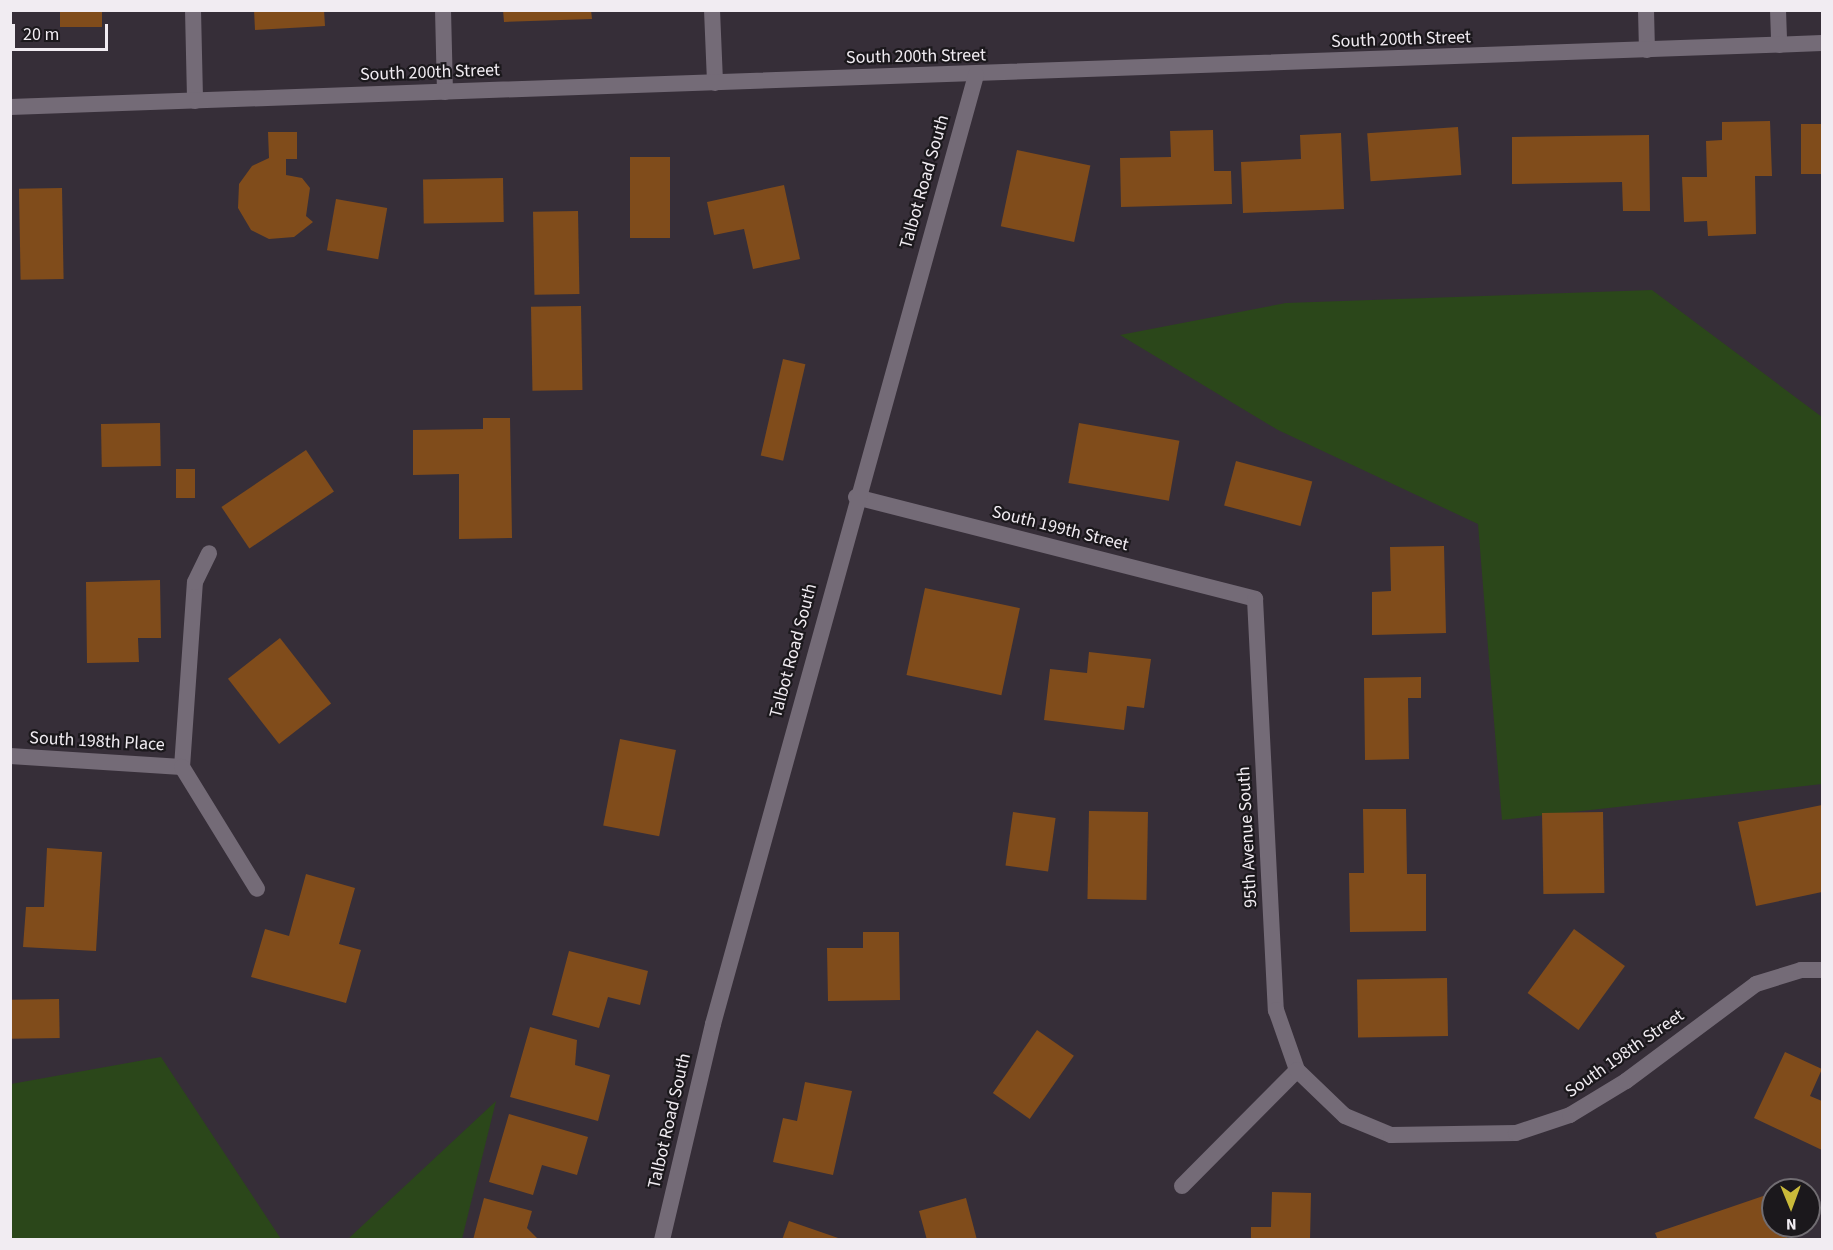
<!DOCTYPE html>
<style>
body{margin:0}
#map{position:relative;width:1833px;height:1250px;overflow:hidden;background:#362e38;font-family:"Source Sans 3",sans-serif}
div>[style]{position:absolute}
.green>*{inset:0;background:#2b471a}
.building>*{inset:0;background:#804c1b;transform-origin:0 0}
.service>*{height:16px;margin:-8px;padding:0 8px;transform-origin:8px;border-radius:8px;background:#746b77}
.minor>*{height:16px;margin:-8px;padding:0 8px;transform-origin:8px;border-radius:8px;background:#746b77}
.tertiary>*{height:16px;margin:-8px;padding:0 8px;transform-origin:8px;border-radius:8px;background:#746b77}
span{translate:-50% -50%;white-space:nowrap;text-align:center;line-height:1.15;-webkit-text-stroke:4.5px #1b181c;paint-order:stroke}
.street-label{font-size:18px;color:#f1ecf2}
.frame{position:absolute;inset:0;border:12px solid #f1ecf2;pointer-events:none}
.north{position:absolute;left:1761px;top:1178px;width:60px;height:60px;box-sizing:border-box;background:#1b181c;border:2px solid #716d72;border-radius:50%;rotate:179deg;font-size:16px;font-weight:700;line-height:24px;text-align:center;color:#f1ecf2}
.north::after{content:'';display:block;margin:auto;width:21px;height:27px;background:#caba3a;clip-path:polygon(50% 0,100% 100%,50% 72%,0 100%)}
.scale{position:absolute;left:12px;top:24px;width:96px;height:27px;box-sizing:border-box;border:3px solid #f1ecf2;border-top:0;padding-left:8px;font-size:18px;line-height:21px;white-space:nowrap;color:#f1ecf2;-webkit-text-stroke:4px #1b181c;paint-order:stroke}
</style>
<div id="map">
<div class="green">
<i style="clip-path:polygon(1652px 290px,1822px 417px,1822px 784px,1502px 820px,1478px 524px,1278px 430px,1120px 335px,1286px 303px)"></i>
<i style="clip-path:polygon(161px 1057px,281px 1239px,11px 1239px,11px 1084px)"></i>
<i style="clip-path:polygon(496px 1101px,462px 1239px,348px 1239px)"></i>
</div>
<div class="building">
<i style="left:60px;top:10px;width:42px;height:17px"></i>
<i style="clip-path:polygon(254px 10px,324px 10px,325px 26px,255px 30px)"></i>
<i style="clip-path:polygon(503px 10px,591px 10px,592px 19px,504px 22px)"></i>
<i style="clip-path:polygon(1770px 121px,1772px 176px,1755px 176px,1756px 234px,1708px 236px,1707px 221px,1684px 222px,1682px 177px,1707px 177px,1706px 141px,1722px 140px,1722px 122px)"></i>
<i style="left:1822px;top:124px;width:50px;height:21px;rotate:90deg"></i>
<i style="left:1458px;top:127px;width:48px;height:91px;rotate:86deg"></i>
<i style="clip-path:polygon(1213px 130px,1214px 171px,1231px 171px,1232px 204px,1121px 207px,1120px 158px,1171px 157px,1170px 131px)"></i>
<i style="clip-path:polygon(268px 132px,297px 132px,297px 159px,286px 159px,286px 175px,302px 178px,310px 188px,306px 216px,313px 222px,294px 237px,269px 239px,251px 230px,238px 208px,239px 184px,252px 166px,269px 158px)"></i>
<i style="clip-path:polygon(1341px 133px,1344px 209px,1243px 213px,1241px 162px,1301px 159px,1300px 135px)"></i>
<i style="clip-path:polygon(1649px 135px,1650px 211px,1623px 211px,1622px 182px,1512px 184px,1512px 137px)"></i>
<i style="left:1017px;top:150px;width:75px;height:78px;rotate:12deg"></i>
<i style="left:630px;top:157px;width:40px;height:81px"></i>
<i style="left:503px;top:178px;width:44px;height:80px;rotate:89deg"></i>
<i style="clip-path:polygon(784px 185px,800px 259px,753px 269px,744px 229px,714px 235px,707px 202px)"></i>
<i style="left:62px;top:188px;width:91px;height:43px;rotate:89deg"></i>
<i style="left:336px;top:199px;width:52px;height:52px;rotate:10deg"></i>
<i style="left:578px;top:211px;width:83px;height:45px;rotate:89deg"></i>
<i style="left:581px;top:306px;width:84px;height:50px;rotate:89deg"></i>
<i style="left:783px;top:359px;width:23px;height:99px;rotate:13deg"></i>
<i style="clip-path:polygon(483px 418px,510px 418px,512px 538px,459px 539px,459px 474px,413px 475px,413px 430px,483px 429px)"></i>
<i style="left:160px;top:423px;width:43px;height:59px;rotate:89deg"></i>
<i style="left:1079px;top:423px;width:102px;height:61px;rotate:10deg"></i>
<i style="left:306px;top:450px;width:50px;height:102px;rotate:56deg"></i>
<i style="left:1236px;top:461px;width:79px;height:46px;rotate:15deg"></i>
<i style="left:176px;top:469px;width:19px;height:29px"></i>
<i style="clip-path:polygon(1444px 546px,1446px 633px,1372px 635px,1372px 592px,1391px 591px,1390px 547px)"></i>
<i style="clip-path:polygon(160px 580px,161px 638px,138px 638px,139px 662px,87px 663px,86px 582px)"></i>
<i style="left:925px;top:588px;width:97px;height:89px;rotate:12deg"></i>
<i style="left:280px;top:638px;width:83px;height:66px;rotate:52deg"></i>
<i style="clip-path:polygon(1089px 652px,1151px 659px,1144px 708px,1127px 706px,1124px 730px,1044px 720px,1050px 669px,1087px 673px)"></i>
<i style="clip-path:polygon(1421px 677px,1421px 698px,1408px 698px,1409px 759px,1365px 760px,1364px 678px)"></i>
<i style="left:620px;top:739px;width:57px;height:88px;rotate:11deg"></i>
<i style="clip-path:polygon(1822px 805px,1822px 892px,1756px 906px,1738px 822px)"></i>
<i style="clip-path:polygon(1363px 809px,1406px 809px,1407px 874px,1426px 874px,1426px 931px,1350px 932px,1349px 873px,1364px 873px)"></i>
<i style="left:1089px;top:811px;width:59px;height:88px;rotate:1deg"></i>
<i style="left:1013px;top:812px;width:43px;height:54px;rotate:8deg"></i>
<i style="left:1603px;top:812px;width:81px;height:61px;rotate:89deg"></i>
<i style="clip-path:polygon(47px 848px,102px 852px,96px 951px,23px 947px,26px 907px,44px 907px)"></i>
<i style="clip-path:polygon(306px 874px,355px 888px,339px 944px,361px 950px,346px 1003px,251px 977px,265px 929px,289px 936px)"></i>
<i style="left:1574px;top:929px;width:63px;height:79px;rotate:36deg"></i>
<i style="clip-path:polygon(863px 932px,899px 932px,900px 1000px,828px 1001px,827px 948px,863px 948px)"></i>
<i style="clip-path:polygon(569px 951px,648px 971px,640px 1005px,608px 997px,599px 1028px,552px 1015px)"></i>
<i style="left:1447px;top:978px;width:58px;height:90px;rotate:89deg"></i>
<i style="left:59px;top:999px;width:39px;height:49px;rotate:89deg"></i>
<i style="clip-path:polygon(530px 1027px,577px 1040px,575px 1065px,610px 1075px,598px 1121px,510px 1097px)"></i>
<i style="left:1037px;top:1030px;width:45px;height:77px;rotate:35deg"></i>
<i style="clip-path:polygon(1785px 1052px,1822px 1069px,1810px 1096px,1822px 1101px,1822px 1150px,1754px 1118px)"></i>
<i style="clip-path:polygon(805px 1082px,852px 1091px,833px 1175px,773px 1162px,783px 1118px,797px 1121px)"></i>
<i style="clip-path:polygon(509px 1114px,588px 1137px,577px 1175px,542px 1165px,533px 1195px,489px 1182px)"></i>
<i style="clip-path:polygon(1272px 1192px,1311px 1193px,1310px 1240px,1251px 1240px,1251px 1227px,1271px 1227px)"></i>
<i style="clip-path:polygon(1772px 1193px,1773px 1226px,1784px 1226px,1788px 1240px,1658px 1240px,1655px 1233px)"></i>
<i style="clip-path:polygon(484px 1198px,532px 1211px,527px 1228px,539px 1240px,473px 1240px)"></i>
<i style="clip-path:polygon(966px 1198px,977px 1240px,927px 1240px,919px 1211px)"></i>
<i style="clip-path:polygon(789px 1221px,841px 1239px,841px 1240px,782px 1240px)"></i>
</div>
<div class="service">
<i style="left:193px;top:10px;width:91px;rotate:88.7deg"></i>
<i style="left:712px;top:10px;width:73px;rotate:87.6deg"></i>
<i style="left:1646px;top:10px;width:40px;rotate:88.6deg"></i>
<i style="left:1778px;top:10px;width:35px;rotate:88deg"></i>
<i style="left:182px;top:767px;width:185px;rotate:-86deg"></i>
<i style="left:195px;top:582px;width:32px;rotate:-64deg"></i>
</div>
<div class="minor">
<i style="left:443px;top:10px;width:82px;rotate:88.6deg"></i>
<i style="left:856px;top:497px;width:412px;rotate:14.3deg"></i>
<i style="left:1255px;top:599px;width:412px;rotate:87.1deg"></i>
<i style="left:1276px;top:1010px;width:64px;rotate:70.7deg"></i>
<i style="left:10px;top:756px;width:172px;rotate:3.7deg"></i>
<i style="left:182px;top:767px;width:143px;rotate:58.4deg"></i>
<i style="left:1182px;top:1186px;width:163px;rotate:-45.2deg"></i>
<i style="left:1297px;top:1070px;width:66px;rotate:43.8deg"></i>
<i style="left:1345px;top:1116px;width:50px;rotate:22.4deg"></i>
<i style="left:1391px;top:1135px;width:125px;rotate:-0.9deg"></i>
<i style="left:1516px;top:1133px;width:57px;rotate:-18.4deg"></i>
<i style="left:1570px;top:1115px;width:66px;rotate:-31.3deg"></i>
<i style="left:1626px;top:1081px;width:162px;rotate:-36.7deg"></i>
<i style="left:1756px;top:984px;width:47px;rotate:-17.3deg"></i>
<i style="left:1801px;top:970px;width:21px"></i>
</div>
<div class="tertiary">
<i style="left:10px;top:107px;width:1813px;rotate:-2.02deg"></i>
<i style="left:662px;top:1240px;width:222px;rotate:-76.7deg"></i>
<i style="left:713px;top:1024px;width:985px;rotate:-74.51deg"></i>
</div>
<div class="street-label">
<span style="left:1401px;top:40px;rotate:-2deg">South 200th Street</span>
<span style="left:916px;top:57px;rotate:-1deg">South 200th Street</span>
<span style="left:430px;top:73px;rotate:-2deg">South 200th Street</span>
<span style="left:925px;top:182px;rotate:-74deg">Talbot Road South</span>
<span style="left:1060px;top:529px;rotate:14deg">South 199th Street</span>
<span style="left:794px;top:651px;rotate:-75deg">Talbot Road South</span>
<span style="left:97px;top:742px;rotate:3deg">South 198th Place</span>
<span style="left:1248px;top:837px;rotate:-93deg">95th Avenue South</span>
<span style="left:1625px;top:1054px;rotate:-35deg">South 198th Street</span>
<span style="left:670px;top:1121px;rotate:-77deg">Talbot Road South</span>
</div>
<div class="frame"></div>
<div class="north">N</div>
<div class="scale">20 m</div>
</div>
